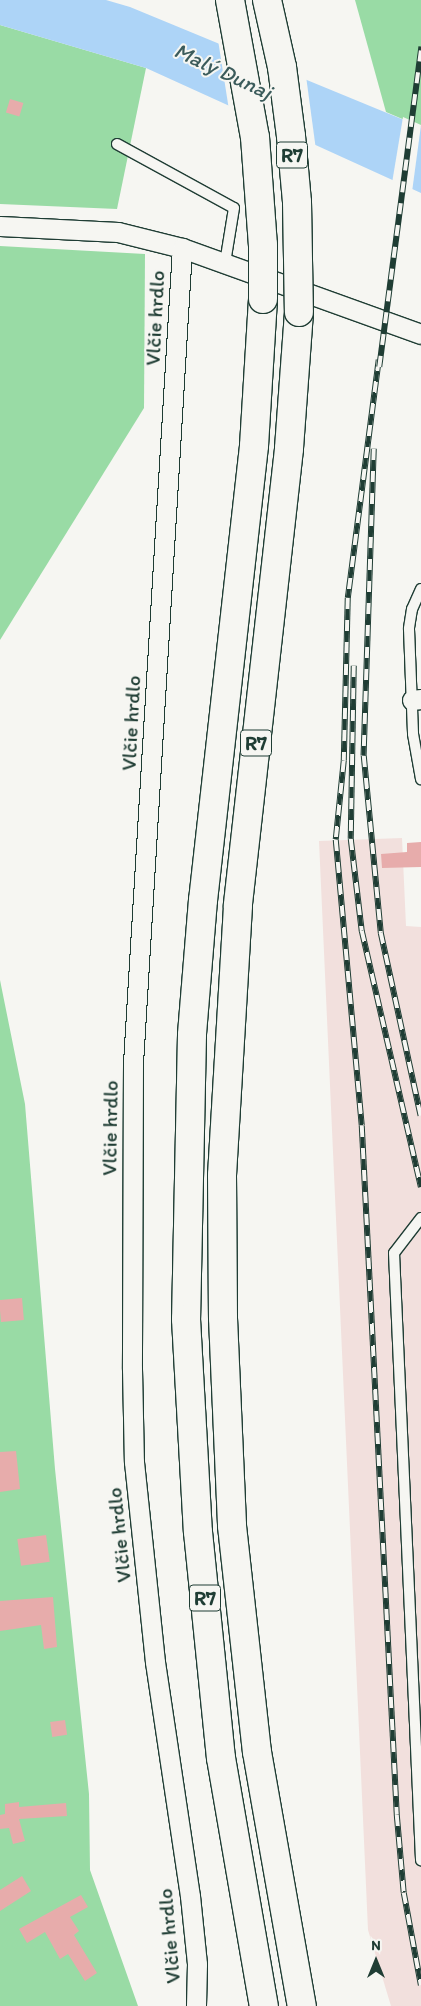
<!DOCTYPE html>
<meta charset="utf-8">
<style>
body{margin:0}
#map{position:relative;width:421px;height:2006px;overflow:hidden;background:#f6f6f2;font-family:Itim,sans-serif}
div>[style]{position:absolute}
.built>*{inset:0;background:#f2e0dd}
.green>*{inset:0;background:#99dba5}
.water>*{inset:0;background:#add4f7}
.pier>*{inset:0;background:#f6f6f2}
.building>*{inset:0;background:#e7acab;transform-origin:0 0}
.roads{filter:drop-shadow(1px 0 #1f3d34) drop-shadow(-1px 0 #1f3d34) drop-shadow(0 1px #1f3d34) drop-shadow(0 -1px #1f3d34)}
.lane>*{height:10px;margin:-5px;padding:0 5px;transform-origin:5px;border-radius:5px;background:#f6f6f2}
.street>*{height:19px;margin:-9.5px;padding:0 9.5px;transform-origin:9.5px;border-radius:9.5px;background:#f6f6f2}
.highway>*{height:28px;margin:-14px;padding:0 14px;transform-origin:14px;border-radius:14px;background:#f6f6f2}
.rail>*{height:5.5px;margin-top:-2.75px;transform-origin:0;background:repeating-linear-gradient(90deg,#f6f6f2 0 11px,#1f3d34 0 22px);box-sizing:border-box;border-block:1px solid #1f3d34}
.bridges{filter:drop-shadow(1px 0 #1f3d34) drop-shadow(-1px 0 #1f3d34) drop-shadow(0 1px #1f3d34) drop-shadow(0 -1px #1f3d34)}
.highway-bridge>*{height:28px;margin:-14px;padding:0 14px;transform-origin:14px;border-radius:14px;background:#f6f6f2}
span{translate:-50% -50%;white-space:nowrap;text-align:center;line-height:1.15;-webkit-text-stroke:4px #f6f6f2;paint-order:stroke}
.shield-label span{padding:1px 4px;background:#f6f6f2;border:1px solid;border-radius:4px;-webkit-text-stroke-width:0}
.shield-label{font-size:20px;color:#1f3d34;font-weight:700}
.street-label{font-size:21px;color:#1f3d34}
.water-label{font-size:22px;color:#3b5b5b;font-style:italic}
.north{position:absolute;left:351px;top:1936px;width:50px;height:50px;-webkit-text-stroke:4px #f6f6f2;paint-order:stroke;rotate:0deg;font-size:14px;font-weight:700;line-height:20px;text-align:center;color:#1f3d34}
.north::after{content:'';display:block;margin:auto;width:18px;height:22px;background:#1f3d34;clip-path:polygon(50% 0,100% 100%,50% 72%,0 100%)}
</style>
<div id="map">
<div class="built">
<i style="clip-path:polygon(402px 838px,406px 926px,421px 927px,421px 2006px,391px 2006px,368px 1930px,319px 841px)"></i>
</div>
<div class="green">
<i style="clip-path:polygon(355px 0,421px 0,421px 127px,386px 112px)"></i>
<i style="clip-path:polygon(0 25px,146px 68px,117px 209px,0 204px)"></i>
<i style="clip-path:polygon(0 246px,145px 254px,144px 408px,0 640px)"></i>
<i style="clip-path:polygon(0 980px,25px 1104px,55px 1469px,89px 1794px,90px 1870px,138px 2006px,0 2006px)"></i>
</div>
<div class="water">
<i style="clip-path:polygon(0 0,106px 0,130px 7px,421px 127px,421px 193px,146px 68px,0 25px)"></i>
</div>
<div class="pier">
<i style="clip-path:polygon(218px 40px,306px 76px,316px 150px,229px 110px)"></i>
<i style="clip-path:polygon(403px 117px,421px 125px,412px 192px,392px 183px)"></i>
</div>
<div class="building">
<i style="left:10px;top:99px;width:14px;height:14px;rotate:17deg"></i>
<i style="clip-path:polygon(421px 842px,421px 867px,382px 868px,381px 854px,407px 852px,407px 843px)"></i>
<i style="left:22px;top:1298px;width:22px;height:23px;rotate:85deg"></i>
<i style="clip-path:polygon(16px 1451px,20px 1489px,0 1492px,0 1452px)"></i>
<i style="left:46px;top:1535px;width:27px;height:29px;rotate:82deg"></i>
<i style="clip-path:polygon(53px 1597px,57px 1647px,44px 1649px,41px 1625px,0 1631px,0 1601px)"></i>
<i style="left:65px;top:1720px;width:15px;height:15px;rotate:82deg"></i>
<i style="clip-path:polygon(19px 1802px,19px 1807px,66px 1803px,67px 1816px,19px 1819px,25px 1841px,13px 1844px,9px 1828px,0 1829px,0 1815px,5px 1814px,5px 1804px)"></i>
<i style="clip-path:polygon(22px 1876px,31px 1891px,0 1911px,0 1890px)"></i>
<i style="clip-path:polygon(81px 1895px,88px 1907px,70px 1917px,79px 1931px,74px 1935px,97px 1973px,85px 1981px,68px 1954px,60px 1959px,45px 1932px,27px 1943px,19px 1929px)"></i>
</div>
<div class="roads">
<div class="lane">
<i style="left:117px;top:144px;width:133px;rotate:28.7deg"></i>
<i style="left:234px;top:208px;width:56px;rotate:99.3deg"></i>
<i style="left:421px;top:589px;width:22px;rotate:114deg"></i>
<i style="left:412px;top:609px;width:20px;rotate:99deg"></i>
<i style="left:409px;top:629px;width:105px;rotate:87.8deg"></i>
<i style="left:413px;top:734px;width:46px;rotate:79.9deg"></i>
<i style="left:421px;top:1218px;width:44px;rotate:127.6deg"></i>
<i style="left:394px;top:1253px;width:608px;rotate:87.45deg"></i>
</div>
<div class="street">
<i style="left:0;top:226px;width:118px;rotate:2.9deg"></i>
<i style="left:118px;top:232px;width:66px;rotate:14deg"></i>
<i style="left:182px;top:248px;width:254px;rotate:19.8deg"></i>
<i style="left:182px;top:248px;width:817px;rotate:93.44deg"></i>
<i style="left:133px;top:1064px;width:305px;rotate:90.2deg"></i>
<i style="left:132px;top:1369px;width:93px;rotate:88.8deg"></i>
<i style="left:134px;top:1462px;width:201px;rotate:84deg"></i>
<i style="left:155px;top:1662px;width:237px;rotate:81.5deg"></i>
<i style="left:190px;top:1896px;width:68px;rotate:84.1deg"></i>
<i style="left:197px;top:1964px;width:42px;rotate:91.4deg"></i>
<i style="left:412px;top:700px;width:9px;rotate:-6deg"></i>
</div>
<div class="highway">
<i style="left:263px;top:299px;width:147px;rotate:93.5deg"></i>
<i style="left:254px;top:446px;width:457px;rotate:96.4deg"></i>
<i style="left:203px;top:900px;width:135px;rotate:94.7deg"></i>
<i style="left:192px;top:1035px;width:284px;rotate:91.2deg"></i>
<i style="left:186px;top:1319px;width:213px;rotate:86.8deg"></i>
<i style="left:198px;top:1532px;width:227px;rotate:84.2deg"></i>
<i style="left:221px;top:1758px;width:252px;rotate:80.2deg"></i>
<i style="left:299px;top:312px;width:137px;rotate:94.2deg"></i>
<i style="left:289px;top:449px;width:460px;rotate:96.4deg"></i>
<i style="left:238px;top:906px;width:269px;rotate:93.4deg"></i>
<i style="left:222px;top:1175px;width:143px;rotate:89.6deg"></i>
<i style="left:223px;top:1318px;width:208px;rotate:87.5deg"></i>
<i style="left:232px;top:1526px;width:227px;rotate:83.7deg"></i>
<i style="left:257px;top:1752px;width:258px;rotate:80deg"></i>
</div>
</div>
<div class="rail">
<i style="left:379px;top:360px;width:240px;rotate:97.4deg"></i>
<i style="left:348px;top:598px;width:163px;rotate:91.4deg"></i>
<i style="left:344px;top:761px;width:79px;rotate:95.8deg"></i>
<i style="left:336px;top:840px;width:287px;rotate:84.8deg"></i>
<i style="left:362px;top:1126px;width:690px;rotate:87.09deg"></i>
<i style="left:397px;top:1815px;width:78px;rotate:84.9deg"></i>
<i style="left:404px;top:1893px;width:94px;rotate:79.5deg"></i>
<i style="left:379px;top:367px;width:323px;rotate:-82.5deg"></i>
<i style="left:374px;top:449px;width:307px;rotate:91.9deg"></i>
<i style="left:364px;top:756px;width:178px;rotate:84.5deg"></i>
<i style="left:381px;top:933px;width:187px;rotate:77.7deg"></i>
<i style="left:354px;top:666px;width:173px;rotate:91deg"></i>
<i style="left:351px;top:839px;width:93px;rotate:83.2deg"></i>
<i style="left:362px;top:931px;width:263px;rotate:77deg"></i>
</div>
<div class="bridges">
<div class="highway-bridge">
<i style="left:230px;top:0;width:139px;rotate:79.7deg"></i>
<i style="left:255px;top:137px;width:108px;rotate:85.8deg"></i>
<i style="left:263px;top:245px;width:54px;rotate:90deg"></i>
<i style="left:267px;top:0;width:69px;rotate:77.4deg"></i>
<i style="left:282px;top:67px;width:70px;rotate:82.6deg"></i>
<i style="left:291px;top:136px;width:66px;rotate:84.8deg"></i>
<i style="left:297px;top:202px;width:110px;rotate:89deg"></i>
</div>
</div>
<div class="shield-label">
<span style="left:292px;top:155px">R7</span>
<span style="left:256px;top:743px">R7</span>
<span style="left:205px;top:1598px">R7</span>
</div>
<div class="street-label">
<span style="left:155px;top:318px;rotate:-87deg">Vlčie hrdlo</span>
<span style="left:131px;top:723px;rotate:-87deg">Vlčie hrdlo</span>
<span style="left:110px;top:1128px;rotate:-89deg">Vlčie hrdlo</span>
<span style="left:119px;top:1535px;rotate:-96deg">Vlčie hrdlo</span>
<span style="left:169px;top:1936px;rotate:-95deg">Vlčie hrdlo</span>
</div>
<div class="water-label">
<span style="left:223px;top:71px;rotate:25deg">Malý Dunaj</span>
</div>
<div class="north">N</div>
</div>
